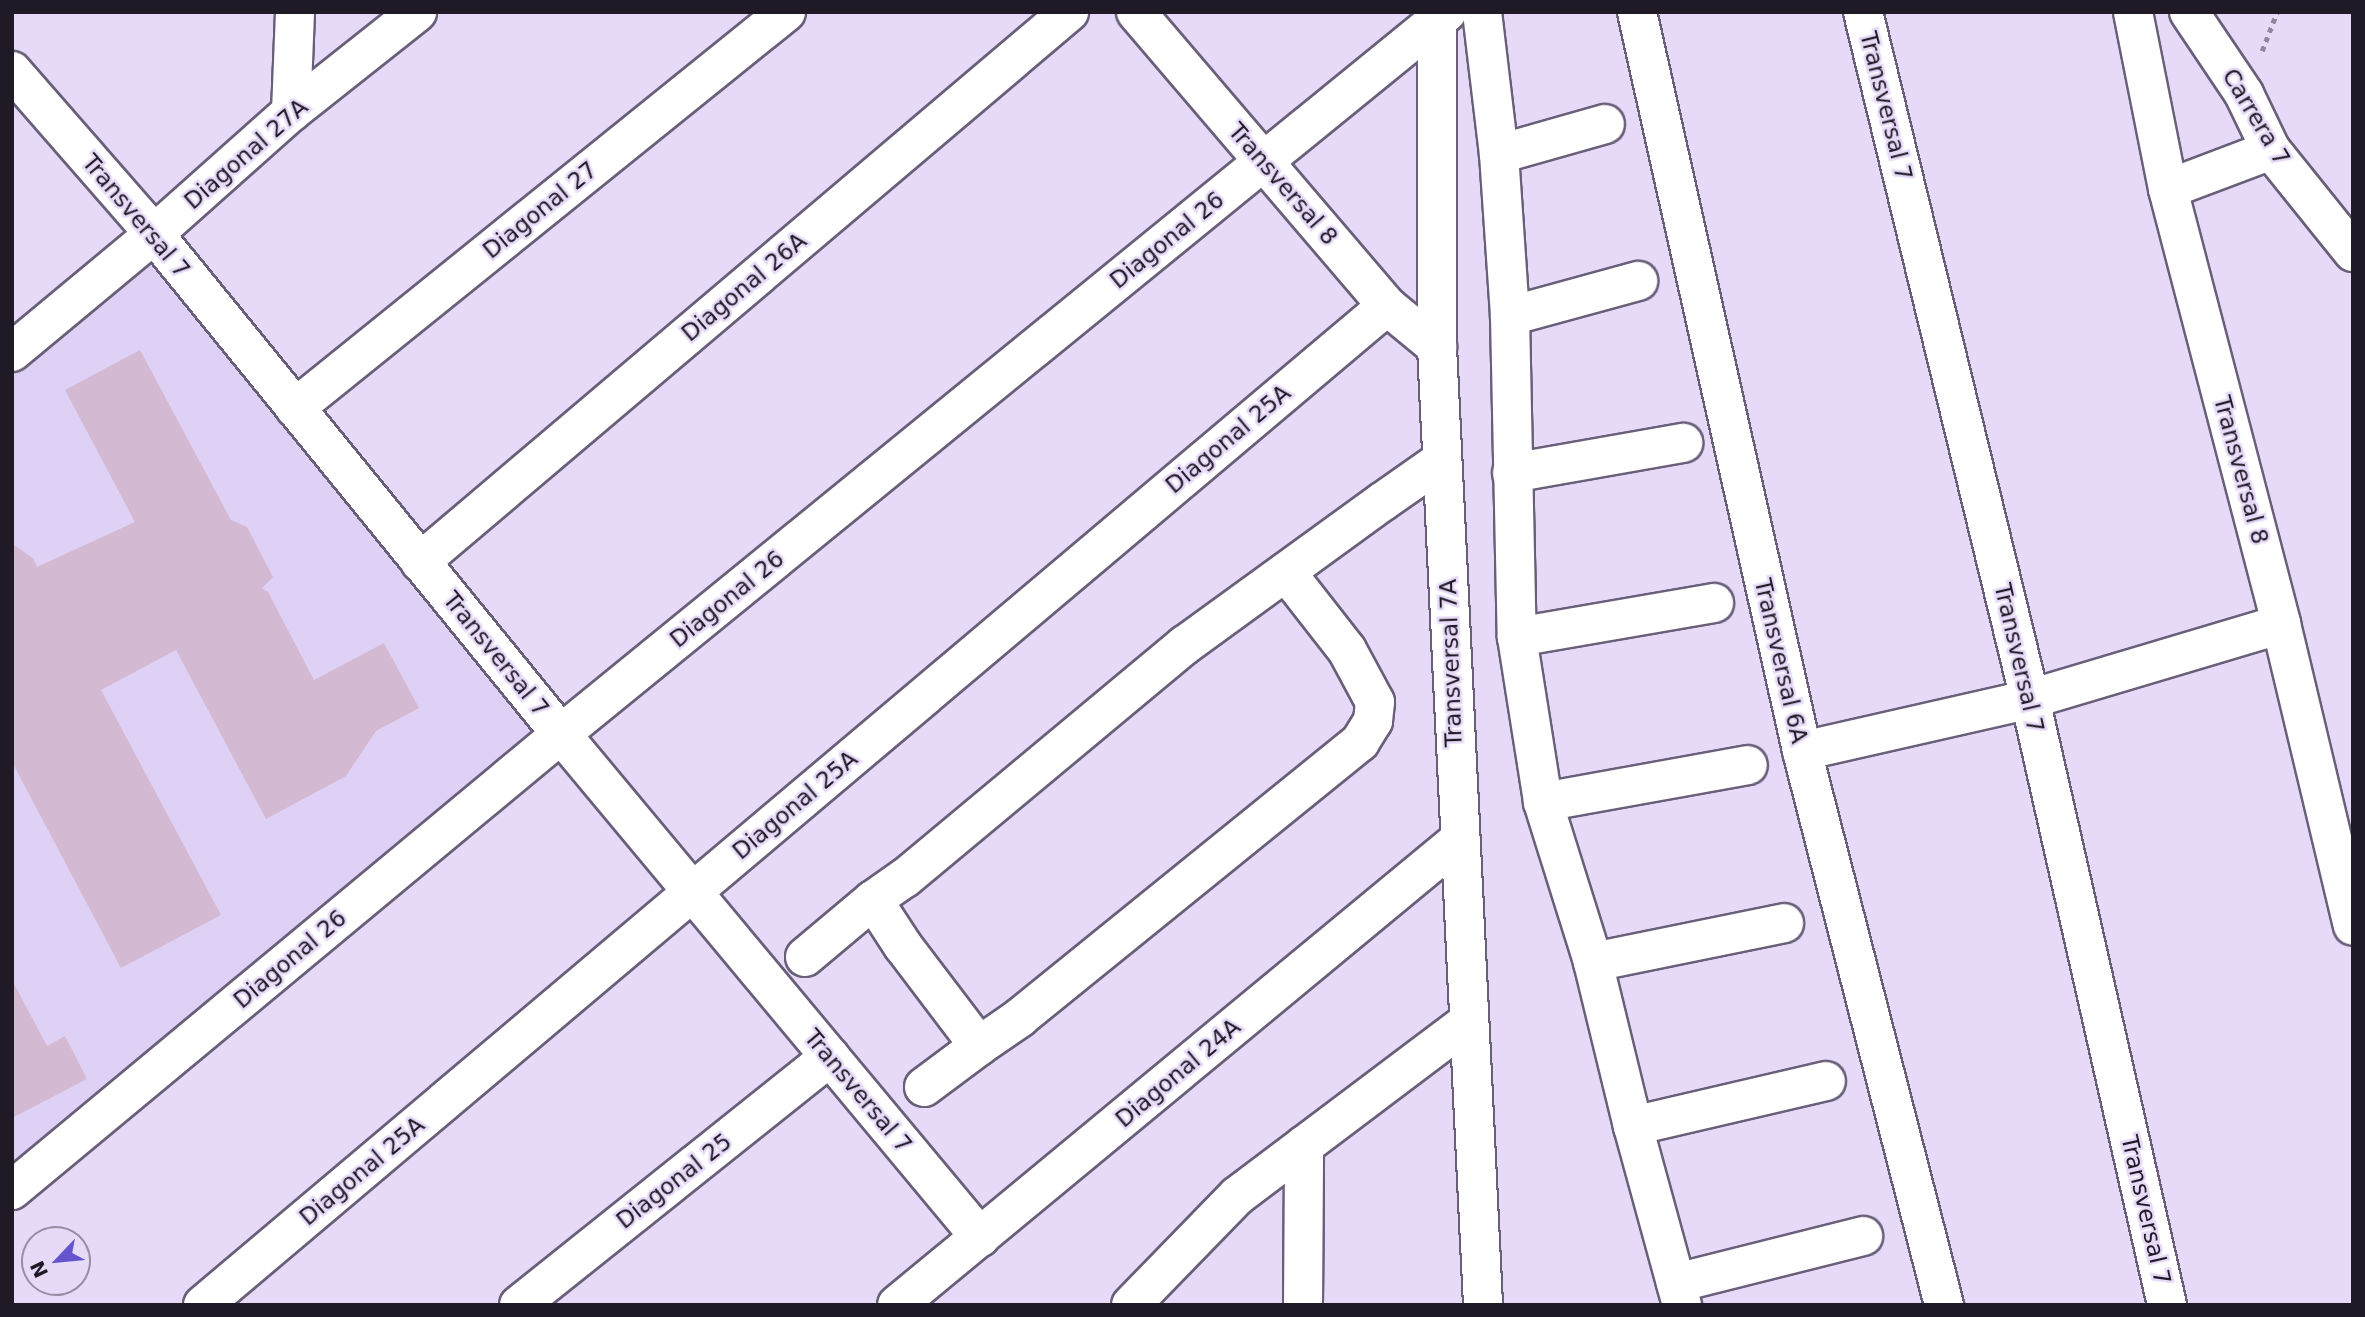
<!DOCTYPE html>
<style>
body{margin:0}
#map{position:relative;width:2365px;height:1317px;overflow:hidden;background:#e6daf8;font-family:"DejaVu Sans",sans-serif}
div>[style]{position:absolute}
.built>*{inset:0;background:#dfd0f5}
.building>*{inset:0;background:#d3bad2}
.path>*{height:4.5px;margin-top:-2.25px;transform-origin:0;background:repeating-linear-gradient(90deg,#90879d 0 5px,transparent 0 10px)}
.roads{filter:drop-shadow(2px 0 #695f79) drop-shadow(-2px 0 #695f79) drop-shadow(0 2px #695f79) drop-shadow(0 -2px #695f79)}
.street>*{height:38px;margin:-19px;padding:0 19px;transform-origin:19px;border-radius:19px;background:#fff}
span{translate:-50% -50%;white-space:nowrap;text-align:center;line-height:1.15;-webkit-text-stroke:5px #e6daf8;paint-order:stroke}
.street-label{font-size:23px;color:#1f1a25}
.frame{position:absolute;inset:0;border:14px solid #1f1a25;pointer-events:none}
.north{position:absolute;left:21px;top:1226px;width:70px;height:70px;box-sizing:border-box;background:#e6daf8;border:2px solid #968da4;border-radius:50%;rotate:244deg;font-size:19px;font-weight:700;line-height:28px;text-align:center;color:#1f1a25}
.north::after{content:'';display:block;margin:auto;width:24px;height:32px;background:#6454cd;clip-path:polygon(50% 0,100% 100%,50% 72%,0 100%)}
</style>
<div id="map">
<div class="built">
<i style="clip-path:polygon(154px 234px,561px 734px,12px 1190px,12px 352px)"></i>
</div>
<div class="building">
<i style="clip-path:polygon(140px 350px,231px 520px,247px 527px,273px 577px,262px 588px,268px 592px,314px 680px,384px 643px,419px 708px,376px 731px,346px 776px,266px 819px,176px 650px,101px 690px,221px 915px,121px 968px,12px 762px,12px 544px,33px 558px,37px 567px,135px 522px,65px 390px)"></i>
<i style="clip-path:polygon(12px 980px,47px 1046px,65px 1036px,87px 1079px,12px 1118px)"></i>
</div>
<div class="path">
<i style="left:2262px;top:51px;width:42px;rotate:-69deg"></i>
</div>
<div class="roads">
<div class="street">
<i style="left:1136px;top:12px;width:387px;rotate:49.5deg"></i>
<i style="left:1387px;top:306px;width:65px;rotate:39.4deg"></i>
<i style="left:1482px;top:12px;width:143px;rotate:83.2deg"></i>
<i style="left:1499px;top:154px;width:162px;rotate:86.1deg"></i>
<i style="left:1510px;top:316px;width:321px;rotate:88.8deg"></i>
<i style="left:1517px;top:637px;width:167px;rotate:81deg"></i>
<i style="left:1543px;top:802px;width:168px;rotate:72.6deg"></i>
<i style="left:1593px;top:962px;width:169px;rotate:76.3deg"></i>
<i style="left:1633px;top:1126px;width:186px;rotate:74.7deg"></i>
<i style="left:1637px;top:12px;width:757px;rotate:77.41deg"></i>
<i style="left:1802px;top:751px;width:572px;rotate:75.62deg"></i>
<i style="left:1863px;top:12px;width:707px;rotate:76.34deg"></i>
<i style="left:2030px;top:699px;width:621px;rotate:77.26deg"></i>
<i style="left:2133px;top:12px;width:180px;rotate:78.8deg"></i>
<i style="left:2168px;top:189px;width:449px;rotate:75.4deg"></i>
<i style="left:2281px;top:624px;width:310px;rotate:76.6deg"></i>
<i style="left:2189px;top:12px;width:99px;rotate:56.1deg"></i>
<i style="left:2244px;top:94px;width:62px;rotate:64.3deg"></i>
<i style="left:2271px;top:150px;width:131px;rotate:51.2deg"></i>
<i style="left:1437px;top:21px;width:326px;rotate:90deg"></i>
<i style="left:1437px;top:347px;width:959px;rotate:87.25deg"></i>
<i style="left:12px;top:71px;width:216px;rotate:48.9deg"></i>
<i style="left:154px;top:234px;width:645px;rotate:50.85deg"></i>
<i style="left:561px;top:734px;width:655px;rotate:50.21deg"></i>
<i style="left:291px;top:112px;width:100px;rotate:-87.7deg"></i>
<i style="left:1499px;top:154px;width:110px;rotate:-15.8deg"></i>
<i style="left:2168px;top:189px;width:110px;rotate:-20.7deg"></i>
<i style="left:1510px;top:316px;width:133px;rotate:-15.3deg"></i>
<i style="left:12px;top:352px;width:185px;rotate:-39.7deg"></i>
<i style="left:154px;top:234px;width:183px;rotate:-41.7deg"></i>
<i style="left:291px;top:112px;width:161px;rotate:-38.4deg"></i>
<i style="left:295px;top:408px;width:631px;rotate:-38.89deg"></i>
<i style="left:1512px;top:473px;width:174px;rotate:-10deg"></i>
<i style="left:420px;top:562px;width:851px;rotate:-40.28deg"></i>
<i style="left:1286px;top:572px;width:99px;rotate:52deg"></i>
<i style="left:1347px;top:650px;width:59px;rotate:61.7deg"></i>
<i style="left:1375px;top:702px;width:19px;rotate:96deg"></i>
<i style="left:1373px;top:721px;width:25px;rotate:122deg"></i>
<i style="left:1360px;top:742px;width:437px;rotate:141deg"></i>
<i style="left:1021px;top:1017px;width:51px;rotate:145.4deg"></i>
<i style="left:979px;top:1046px;width:126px;rotate:-127.2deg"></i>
<i style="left:903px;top:946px;width:55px;rotate:-123.1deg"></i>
<i style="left:873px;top:900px;width:39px;rotate:-35deg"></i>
<i style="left:905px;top:878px;width:364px;rotate:-39.8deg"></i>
<i style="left:1185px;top:645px;width:243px;rotate:-36deg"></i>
<i style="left:1382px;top:502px;width:73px;rotate:-35deg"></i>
<i style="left:1517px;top:637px;width:200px;rotate:-9.8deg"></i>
<i style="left:1802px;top:751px;width:234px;rotate:-12.8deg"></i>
<i style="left:2030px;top:699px;width:262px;rotate:-16.6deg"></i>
<i style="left:1543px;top:802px;width:208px;rotate:-10.2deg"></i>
<i style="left:805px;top:957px;width:89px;rotate:-40deg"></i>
<i style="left:1593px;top:962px;width:195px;rotate:-11.5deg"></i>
<i style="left:924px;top:1087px;width:69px;rotate:-36.7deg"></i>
<i style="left:1633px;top:1126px;width:198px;rotate:-13.1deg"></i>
<i style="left:12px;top:1190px;width:714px;rotate:-39.71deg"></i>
<i style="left:561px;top:734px;width:1143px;rotate:-39.18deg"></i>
<i style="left:1676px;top:1283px;width:193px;rotate:-14.1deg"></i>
<i style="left:203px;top:1305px;width:1549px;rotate:-40.16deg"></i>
<i style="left:519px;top:1305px;width:398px;rotate:-38.6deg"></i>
<i style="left:897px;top:1305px;width:729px;rotate:-39.6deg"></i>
<i style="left:1131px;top:1305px;width:152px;rotate:-45.8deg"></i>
<i style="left:1237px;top:1196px;width:289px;rotate:-37deg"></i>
<i style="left:1303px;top:1305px;width:160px;rotate:-89.6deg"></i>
</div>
</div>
<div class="street-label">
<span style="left:1886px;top:106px;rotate:76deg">Transversal 7</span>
<span style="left:2256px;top:117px;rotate:59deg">Carrera 7</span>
<span style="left:246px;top:154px;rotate:-41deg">Diagonal 27A</span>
<span style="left:1283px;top:184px;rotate:49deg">Transversal 8</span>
<span style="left:540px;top:210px;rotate:-39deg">Diagonal 27</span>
<span style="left:136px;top:216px;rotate:50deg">Transversal 7</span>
<span style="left:1167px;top:240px;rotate:-39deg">Diagonal 26</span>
<span style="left:744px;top:287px;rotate:-40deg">Diagonal 26A</span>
<span style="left:1228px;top:439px;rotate:-40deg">Diagonal 25A</span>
<span style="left:2241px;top:470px;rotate:75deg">Transversal 8</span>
<span style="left:727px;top:599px;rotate:-39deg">Diagonal 26</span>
<span style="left:496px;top:654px;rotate:51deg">Transversal 7</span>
<span style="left:2019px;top:658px;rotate:77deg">Transversal 7</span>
<span style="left:1781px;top:661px;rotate:77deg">Transversal 6A</span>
<span style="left:1451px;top:663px;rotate:-92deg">Transversal 7A</span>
<span style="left:795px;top:805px;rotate:-40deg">Diagonal 25A</span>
<span style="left:290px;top:959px;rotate:-40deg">Diagonal 26</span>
<span style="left:1178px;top:1073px;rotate:-40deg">Diagonal 24A</span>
<span style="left:858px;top:1091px;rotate:50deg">Transversal 7</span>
<span style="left:362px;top:1171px;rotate:-40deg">Diagonal 25A</span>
<span style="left:674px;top:1181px;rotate:-38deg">Diagonal 25</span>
<span style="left:2146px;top:1210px;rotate:77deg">Transversal 7</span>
</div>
<div class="frame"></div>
<div class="north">N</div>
</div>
